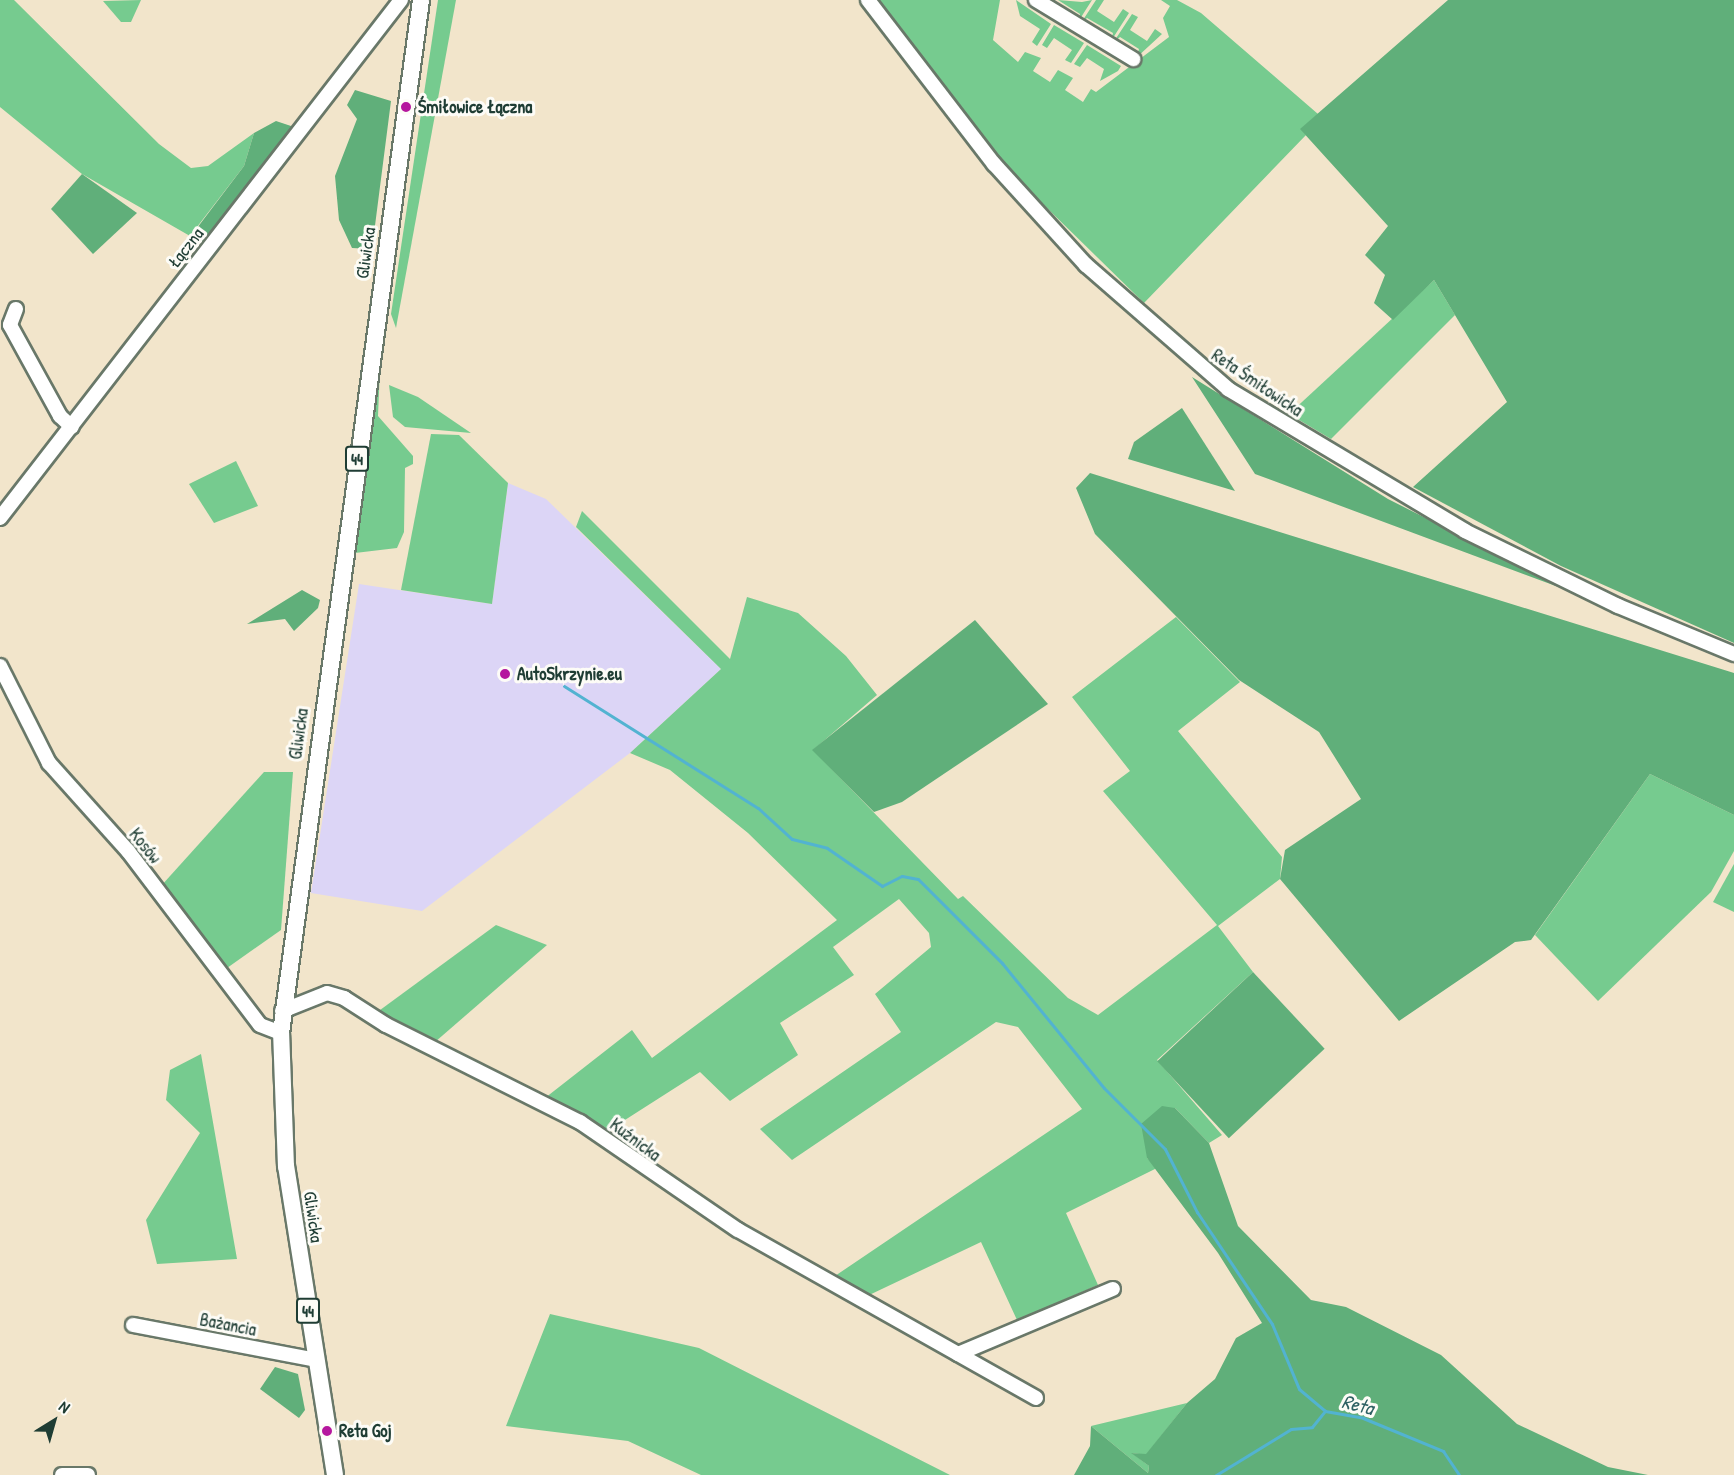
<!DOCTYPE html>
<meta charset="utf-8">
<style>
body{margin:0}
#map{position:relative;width:1734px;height:1475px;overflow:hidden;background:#f2e5cb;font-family:"Patrick Hand",sans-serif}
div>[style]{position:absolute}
.built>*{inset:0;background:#dcd5f6}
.green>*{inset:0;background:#76cb8f}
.forest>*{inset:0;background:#60af7a;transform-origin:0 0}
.stream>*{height:3px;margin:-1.5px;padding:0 1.5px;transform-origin:1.5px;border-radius:1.5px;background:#52b3d1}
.roads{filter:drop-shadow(2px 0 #697869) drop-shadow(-2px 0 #697869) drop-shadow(0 2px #697869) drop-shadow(0 -2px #697869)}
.minor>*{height:14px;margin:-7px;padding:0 7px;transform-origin:7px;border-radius:7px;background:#fff}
.major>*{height:16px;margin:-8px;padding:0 8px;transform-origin:8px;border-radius:8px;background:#fff}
.dots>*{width:16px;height:16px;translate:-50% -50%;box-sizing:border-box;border:3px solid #fdfcf7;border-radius:50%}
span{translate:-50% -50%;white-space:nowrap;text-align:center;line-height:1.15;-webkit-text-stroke:6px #fdfcf7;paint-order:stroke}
.shield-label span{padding:2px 4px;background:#fdfcf7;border:2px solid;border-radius:4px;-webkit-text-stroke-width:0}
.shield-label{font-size:16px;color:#1f3d34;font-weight:700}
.poi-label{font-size:18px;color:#1f3d34;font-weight:700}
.left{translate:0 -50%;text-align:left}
.street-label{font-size:18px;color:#1f3d34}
.water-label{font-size:20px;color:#2e6063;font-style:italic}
.north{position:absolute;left:24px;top:1391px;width:60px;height:60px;-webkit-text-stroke:4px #fdfcf7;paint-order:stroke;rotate:37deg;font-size:16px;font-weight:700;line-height:24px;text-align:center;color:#1f3d34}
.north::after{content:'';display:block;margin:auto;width:21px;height:27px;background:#1f3d34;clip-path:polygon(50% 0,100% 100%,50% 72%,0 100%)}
</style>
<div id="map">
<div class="built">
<i style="clip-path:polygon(508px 483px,546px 499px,721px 669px,630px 753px,422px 911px,311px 893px,359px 584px,492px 604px)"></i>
</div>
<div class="green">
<i style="clip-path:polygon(0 0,14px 0,159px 144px,191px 168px,208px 166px,254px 133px,244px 166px,190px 236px,82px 174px,0 107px)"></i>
<i style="clip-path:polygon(141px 0,131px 22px,121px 22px,103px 1px)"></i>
<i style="clip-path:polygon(438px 0,456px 0,396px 328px,391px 314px)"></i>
<i style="clip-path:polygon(879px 0,1000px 0,993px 40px,1018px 62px,1025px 52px,1041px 58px,1033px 71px,1050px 82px,1058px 70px,1073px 78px,1065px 90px,1083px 102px,1091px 89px,1096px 92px,1169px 37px,1163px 18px,1170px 6px,1161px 0,1177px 0,1201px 13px,1318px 114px,1301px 129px,1306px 135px,1144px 303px,1005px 167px)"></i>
<i style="clip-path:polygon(1016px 0,1051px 24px,1037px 46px,1032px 42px,1040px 29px,1020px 16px)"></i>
<i style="clip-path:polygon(1058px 0,1082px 2px,1092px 0,1078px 22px,1080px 14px)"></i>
<i style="clip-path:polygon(1096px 0,1104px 0,1097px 11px,1114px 22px,1123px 9px,1129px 13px,1111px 41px,1113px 33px,1087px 18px,1081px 23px)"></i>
<i style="clip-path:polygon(1132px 14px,1138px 17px,1130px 30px,1147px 41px,1155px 29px,1162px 34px,1136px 58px,1139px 49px,1120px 37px,1113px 43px)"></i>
<i style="clip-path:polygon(1054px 25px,1084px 43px,1071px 63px,1065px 60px,1072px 50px,1054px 38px,1047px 48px,1042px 45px)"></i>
<i style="clip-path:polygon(1087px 45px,1121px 66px,1118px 71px,1100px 81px,1104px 69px,1087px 58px,1080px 67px,1074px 64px)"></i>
<i style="clip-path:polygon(1434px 280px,1455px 315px,1331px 439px,1289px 414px)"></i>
<i style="clip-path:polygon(380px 368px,378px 416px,413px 456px,413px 464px,405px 468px,404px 532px,397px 548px,355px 553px)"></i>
<i style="clip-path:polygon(389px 385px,418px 397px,471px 433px,405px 427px,393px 417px)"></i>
<i style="clip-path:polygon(431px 434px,459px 435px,508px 483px,492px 604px,401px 590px)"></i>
<i style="clip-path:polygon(236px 461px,258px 506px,214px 523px,189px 484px)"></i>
<i style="clip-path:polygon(582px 511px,730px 659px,747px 597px,798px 613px,846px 656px,877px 695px,813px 750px,958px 899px,963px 896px,1068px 998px,1098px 1015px,1217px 925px,1103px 791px,1130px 771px,1072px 697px,1176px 617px,1240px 682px,1178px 731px,1282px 857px,1280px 879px,1218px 926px,1253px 972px,1157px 1060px,1222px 1135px,1209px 1143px,1175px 1108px,1147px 1158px,1157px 1168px,1066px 1213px,1098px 1285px,1017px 1320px,981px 1242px,865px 1297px,832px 1278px,1082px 1109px,1018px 1027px,996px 1022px,792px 1160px,760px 1129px,901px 1032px,875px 994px,931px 947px,929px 933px,899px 899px,833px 947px,854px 975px,780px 1023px,798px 1055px,730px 1101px,700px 1072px,603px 1134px,545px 1098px,632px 1030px,652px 1058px,837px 920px,748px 833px,670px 770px,630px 753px,721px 669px,576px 527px)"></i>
<i style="clip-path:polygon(264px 772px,293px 772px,281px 930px,220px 973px,161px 886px)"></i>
<i style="clip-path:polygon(1650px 774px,1734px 815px,1734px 851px,1711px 892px,1598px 1001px,1535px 935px)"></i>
<i style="clip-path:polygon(1734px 864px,1734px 912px,1713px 902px)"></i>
<i style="clip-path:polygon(496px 925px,547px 945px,435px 1042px,376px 1013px)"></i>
<i style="clip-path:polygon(201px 1054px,237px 1259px,157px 1264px,146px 1220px,200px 1133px,166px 1100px,170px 1070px)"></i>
<i style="clip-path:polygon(550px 1314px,699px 1348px,950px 1475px,701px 1475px,628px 1441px,506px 1426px)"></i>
<i style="clip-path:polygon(1187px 1403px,1146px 1455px,1132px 1453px,1149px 1466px,1148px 1473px,1091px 1426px)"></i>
</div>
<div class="forest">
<i style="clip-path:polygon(1448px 0,1734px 0,1734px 643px,1561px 566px,1413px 487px,1507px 402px,1434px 280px,1393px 320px,1374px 303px,1385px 275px,1365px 255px,1388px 226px,1300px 129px)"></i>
<i style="clip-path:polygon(355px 90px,391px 101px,372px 249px,352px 248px,339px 220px,335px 176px,357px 119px,347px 105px)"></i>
<i style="clip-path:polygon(276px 121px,294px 127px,204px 243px,194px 232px,244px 166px,254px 133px)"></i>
<i style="clip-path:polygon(82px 174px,137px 213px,93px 254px,51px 209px)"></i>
<i style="clip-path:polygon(1192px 377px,1388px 499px,1572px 592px,1255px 474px)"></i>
<i style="clip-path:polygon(1182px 408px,1235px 491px,1128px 459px,1134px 442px)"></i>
<i style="clip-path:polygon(1090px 473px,1734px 673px,1734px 815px,1650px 774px,1531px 940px,1515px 942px,1399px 1021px,1280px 879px,1285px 850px,1361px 799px,1319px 732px,1239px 680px,1095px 534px,1076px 488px)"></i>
<i style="clip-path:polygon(302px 590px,320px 600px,318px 608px,294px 631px,285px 619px,247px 624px)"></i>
<i style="clip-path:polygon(975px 620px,1048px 704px,902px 802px,874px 812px,812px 750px)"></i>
<i style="left:1253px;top:972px;width:105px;height:131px;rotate:47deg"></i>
<i style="clip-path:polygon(1162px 1106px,1175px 1108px,1209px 1143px,1238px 1226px,1311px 1300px,1346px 1307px,1441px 1355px,1517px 1424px,1608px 1467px,1648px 1475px,1074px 1475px,1090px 1446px,1091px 1426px,1148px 1473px,1149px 1466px,1131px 1453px,1146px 1454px,1187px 1403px,1215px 1379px,1236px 1338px,1262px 1323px,1218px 1253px,1147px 1158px,1141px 1124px)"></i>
<i style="clip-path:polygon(275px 1367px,298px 1374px,305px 1410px,299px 1418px,260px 1389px)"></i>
</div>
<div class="stream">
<i style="left:564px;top:686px;width:229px;rotate:32.2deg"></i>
<i style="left:758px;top:808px;width:46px;rotate:42.4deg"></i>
<i style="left:792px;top:839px;width:36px;rotate:14deg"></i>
<i style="left:827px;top:848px;width:67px;rotate:34.6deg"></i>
<i style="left:882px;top:886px;width:22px;rotate:-27deg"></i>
<i style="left:902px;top:876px;width:16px;rotate:11deg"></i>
<i style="left:918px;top:879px;width:119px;rotate:45deg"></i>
<i style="left:1002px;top:963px;width:161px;rotate:50.8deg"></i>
<i style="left:1104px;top:1088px;width:86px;rotate:45deg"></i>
<i style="left:1165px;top:1149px;width:71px;rotate:63.1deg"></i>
<i style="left:1197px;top:1212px;width:135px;rotate:56.2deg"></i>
<i style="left:1272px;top:1324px;width:70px;rotate:67.4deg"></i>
<i style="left:1299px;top:1389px;width:34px;rotate:40deg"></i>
<i style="left:1325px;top:1411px;width:39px;rotate:10deg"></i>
<i style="left:1363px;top:1418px;width:87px;rotate:22.4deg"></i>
<i style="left:1443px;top:1451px;width:29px;rotate:56deg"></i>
<i style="left:1216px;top:1475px;width:88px;rotate:-31.5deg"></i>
<i style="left:1291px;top:1429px;width:21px;rotate:-5deg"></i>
<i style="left:1312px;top:1427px;width:21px;rotate:-51deg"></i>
</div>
<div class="roads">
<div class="minor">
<i style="left:868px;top:0;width:207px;rotate:52.5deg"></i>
<i style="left:994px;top:164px;width:137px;rotate:47.7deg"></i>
<i style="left:1086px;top:265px;width:189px;rotate:41.1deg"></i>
<i style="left:1228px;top:389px;width:276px;rotate:30.9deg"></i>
<i style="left:1465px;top:531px;width:170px;rotate:26.1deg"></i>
<i style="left:1618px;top:606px;width:126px;rotate:22.5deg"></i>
<i style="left:1036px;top:0;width:114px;rotate:31.3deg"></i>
<i style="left:16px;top:309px;width:17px;rotate:111deg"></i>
<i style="left:10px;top:325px;width:104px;rotate:61.2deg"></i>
<i style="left:60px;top:416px;width:16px;rotate:43deg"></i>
<i style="left:0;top:518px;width:655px;rotate:-52.26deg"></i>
<i style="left:0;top:666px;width:109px;rotate:63.2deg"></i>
<i style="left:49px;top:763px;width:118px;rotate:48.1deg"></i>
<i style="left:128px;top:851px;width:218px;rotate:52.8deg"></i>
<i style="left:260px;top:1025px;width:22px;rotate:21deg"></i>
<i style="left:282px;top:1011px;width:48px;rotate:-21.8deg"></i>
<i style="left:327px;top:993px;width:18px;rotate:16deg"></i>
<i style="left:344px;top:998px;width:50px;rotate:32.7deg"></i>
<i style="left:386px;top:1025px;width:217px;rotate:26.6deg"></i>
<i style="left:580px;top:1122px;width:191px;rotate:34.4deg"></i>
<i style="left:738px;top:1230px;width:342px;rotate:29.4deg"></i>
<i style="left:133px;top:1325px;width:186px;rotate:10.8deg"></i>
<i style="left:958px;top:1354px;width:168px;rotate:-22.8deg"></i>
<i style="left:62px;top:1475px;width:26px"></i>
</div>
<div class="major">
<i style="left:335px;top:1475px;width:312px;rotate:-99deg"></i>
<i style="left:286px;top:1167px;width:134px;rotate:-92.1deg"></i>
<i style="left:281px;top:1033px;width:1042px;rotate:-82.28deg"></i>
</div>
</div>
<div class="dots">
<i style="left:406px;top:107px;background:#b5179e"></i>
<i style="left:505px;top:674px;background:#b5179e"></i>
<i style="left:327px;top:1431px;background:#b5179e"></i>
</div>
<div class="shield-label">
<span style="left:357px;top:459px">44</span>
<span style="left:308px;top:1311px">44</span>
</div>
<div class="poi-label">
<span class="left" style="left:418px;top:107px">Śmiłowice Łączna</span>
<span class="left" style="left:517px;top:674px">AutoSkrzynie.eu</span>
<span class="left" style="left:339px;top:1431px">Reta Goj</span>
</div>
<div class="street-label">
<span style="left:186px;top:248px;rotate:-52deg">Łączna</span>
<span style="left:366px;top:253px;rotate:-82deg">Gliwicka</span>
<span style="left:1257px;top:383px;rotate:34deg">Reta Śmiłowicka</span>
<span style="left:299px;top:734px;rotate:-82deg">Gliwicka</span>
<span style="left:145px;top:846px;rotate:51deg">Kosów</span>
<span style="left:635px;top:1140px;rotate:37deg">Kuźnicka</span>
<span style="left:313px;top:1217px;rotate:82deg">Gliwicka</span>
<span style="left:228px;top:1325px;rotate:11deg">Bażancia</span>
</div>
<div class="water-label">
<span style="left:1358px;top:1404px;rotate:14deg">Reta</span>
</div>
<div class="north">N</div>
</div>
